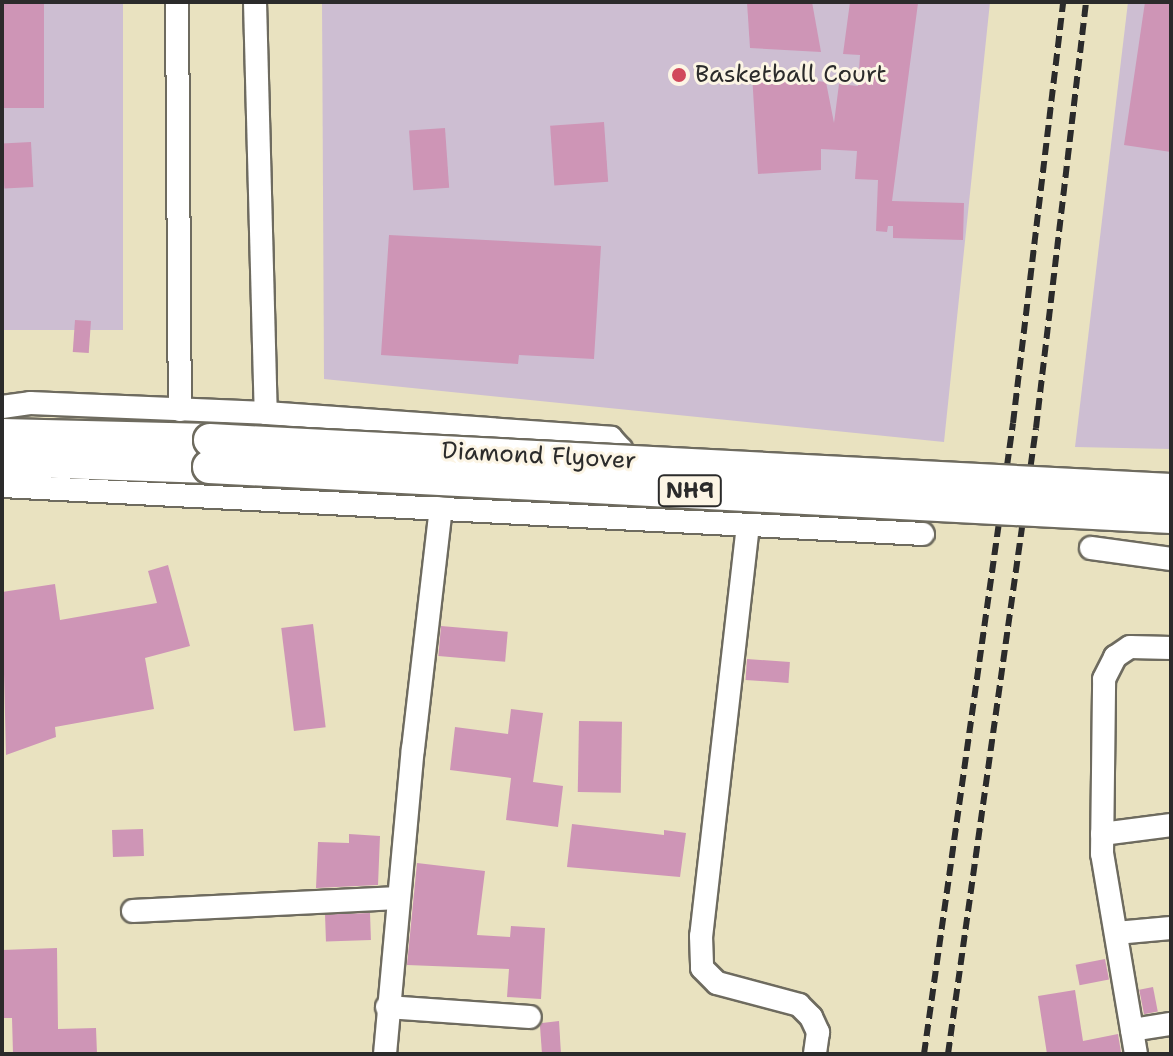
<!DOCTYPE html>
<style>
body{margin:0}
#map{position:relative;width:1173px;height:1056px;overflow:hidden;background:#e9e2c0;font-family:"Shantell Sans",sans-serif}
div>[style]{position:absolute}
.industrial>*{inset:0;background:#cdbed2;transform-origin:0 0}
.building>*{inset:0;background:#ce95b6;transform-origin:0 0}
.roads{filter:drop-shadow(2px 0 #6e6b5f) drop-shadow(-2px 0 #6e6b5f) drop-shadow(0 2px #6e6b5f) drop-shadow(0 -2px #6e6b5f)}
.minor>*{height:22px;margin:-11px;padding:0 11px;transform-origin:11px;border-radius:11px;background:#fff}
.highway>*{height:32px;margin:-16px;padding:0 16px;transform-origin:16px;border-radius:16px;background:#fff}
.rail>*{height:6px;margin-top:-3px;transform-origin:0;background:repeating-linear-gradient(90deg,#2b2b2b 0 12px,transparent 0 18px)}
.bridges{filter:drop-shadow(2px 0 #6e6b5f) drop-shadow(-2px 0 #6e6b5f) drop-shadow(0 2px #6e6b5f) drop-shadow(0 -2px #6e6b5f)}
.highway-bridge>*{height:32px;margin:-16px;padding:0 16px;transform-origin:16px;border-radius:16px;background:#fff}
.dots>*{width:22px;height:22px;translate:-50% -50%;box-sizing:border-box;border:4px solid #fcf5e5;border-radius:50%}
span{translate:-50% -50%;white-space:nowrap;text-align:center;line-height:1.15;-webkit-text-stroke:6px #fcf5e5;paint-order:stroke}
.shield-label span{padding:2px 6px;background:#fcf5e5;border:2px solid;border-radius:6px;-webkit-text-stroke-width:0}
.shield-label{font-size:22px;color:#2b2b2b;font-weight:700}
.poi-label{font-size:24px;color:#2b2b2b}
.left{translate:0 -50%;text-align:left}
.street-label{font-size:24px;color:#2b2b2b}
.frame{position:absolute;inset:0;border:4px solid #2b2b2b;pointer-events:none}
</style>
<div id="map">
<div class="industrial">
<i style="left:2px;top:2px;width:121px;height:328px"></i>
<i style="clip-path:polygon(322px 2px,990px 2px,944px 442px,324px 379px)"></i>
<i style="clip-path:polygon(1128px 2px,1171px 2px,1171px 449px,1075px 447px)"></i>
</div>
<div class="building">
<i style="left:2px;top:2px;width:42px;height:106px"></i>
<i style="clip-path:polygon(747px 2px,812px 2px,821px 52px,750px 48px)"></i>
<i style="clip-path:polygon(850px 2px,918px 3px,892px 201px,964px 203px,963px 240px,893px 238px,893px 226px,888px 226px,887px 232px,876px 231px,878px 180px,855px 179px,857px 151px,821px 149px,821px 170px,758px 174px,752px 74px,826px 82px,834px 123px,839px 84px,858px 86px,860px 55px,843px 54px)"></i>
<i style="clip-path:polygon(1145px 2px,1171px 2px,1171px 152px,1124px 145px)"></i>
<i style="left:604px;top:122px;width:60px;height:54px;rotate:86deg"></i>
<i style="left:445px;top:128px;width:60px;height:36px;rotate:86deg"></i>
<i style="left:31px;top:142px;width:45px;height:29px;rotate:87deg"></i>
<i style="clip-path:polygon(389px 235px,601px 246px,594px 359px,519px 355px,518px 364px,381px 355px)"></i>
<i style="left:75px;top:320px;width:16px;height:32px;rotate:4deg"></i>
<i style="clip-path:polygon(168px 565px,190px 646px,145px 658px,154px 709px,55px 727px,56px 737px,6px 755px,2px 592px,55px 584px,60px 620px,157px 603px,148px 571px)"></i>
<i style="left:313px;top:624px;width:104px;height:32px;rotate:83deg"></i>
<i style="left:441px;top:626px;width:67px;height:30px;rotate:5deg"></i>
<i style="left:747px;top:659px;width:43px;height:21px;rotate:4deg"></i>
<i style="clip-path:polygon(511px 709px,543px 713px,533px 782px,563px 786px,558px 827px,506px 820px,511px 778px,450px 770px,455px 727px,508px 734px)"></i>
<i style="left:579px;top:721px;width:43px;height:71px;rotate:1deg"></i>
<i style="clip-path:polygon(572px 824px,664px 835px,664px 830px,686px 833px,680px 877px,567px 867px)"></i>
<i style="left:143px;top:829px;width:27px;height:31px;rotate:88deg"></i>
<i style="clip-path:polygon(349px 834px,380px 836px,378px 885px,316px 888px,318px 842px,349px 843px)"></i>
<i style="clip-path:polygon(417px 863px,485px 871px,477px 935px,510px 937px,511px 926px,545px 928px,541px 999px,507px 997px,509px 969px,407px 965px)"></i>
<i style="left:370px;top:913px;width:27px;height:45px;rotate:88deg"></i>
<i style="clip-path:polygon(57px 948px,58px 1029px,96px 1028px,97px 1054px,13px 1054px,12px 1018px,2px 1018px,2px 950px)"></i>
<i style="left:1105px;top:959px;width:21px;height:30px;rotate:79deg"></i>
<i style="left:1153px;top:987px;width:25px;height:14px;rotate:79deg"></i>
<i style="clip-path:polygon(1075px 990px,1083px 1041px,1118px 1034px,1121px 1052px,1047px 1054px,1038px 996px)"></i>
<i style="clip-path:polygon(559px 1021px,561px 1054px,542px 1054px,540px 1026px,542px 1023px)"></i>
</div>
<div class="roads">
<div class="minor">
<i style="left:177px;top:2px;width:408px;rotate:89.6deg"></i>
<i style="left:255px;top:2px;width:411px;rotate:88.5deg"></i>
<i style="left:2px;top:407px;width:28px;rotate:-8deg"></i>
<i style="left:30px;top:403px;width:236px;rotate:2.4deg"></i>
<i style="left:266px;top:413px;width:346px;rotate:4.1deg"></i>
<i style="left:611px;top:438px;width:15px;rotate:48deg"></i>
<i style="left:621px;top:449px;width:24px;rotate:92deg"></i>
<i style="left:2px;top:486px;width:922px;rotate:2.98deg"></i>
<i style="left:748px;top:525px;width:414px;rotate:96.5deg"></i>
<i style="left:701px;top:936px;width:32px;rotate:88deg"></i>
<i style="left:702px;top:968px;width:21px;rotate:45deg"></i>
<i style="left:717px;top:983px;width:85px;rotate:15deg"></i>
<i style="left:799px;top:1005px;width:17px;rotate:45deg"></i>
<i style="left:811px;top:1017px;width:17px;rotate:65deg"></i>
<i style="left:818px;top:1032px;width:22px;rotate:98deg"></i>
<i style="left:1091px;top:548px;width:81px;rotate:7.8deg"></i>
<i style="left:1102px;top:834px;width:70px;rotate:-7.4deg"></i>
<i style="left:133px;top:911px;width:265px;rotate:-2.8deg"></i>
<i style="left:1116px;top:933px;width:55px;rotate:-5.2deg"></i>
<i style="left:387px;top:1007px;width:143px;rotate:4deg"></i>
<i style="left:1132px;top:1030px;width:39px;rotate:-9deg"></i>
<i style="left:385px;top:1054px;width:306px;rotate:-84.8deg"></i>
<i style="left:413px;top:749px;width:245px;rotate:-83.4deg"></i>
<i style="left:1136px;top:1054px;width:203px;rotate:-99.6deg"></i>
<i style="left:1102px;top:854px;width:175px;rotate:-89.3deg"></i>
<i style="left:1104px;top:679px;width:25px;rotate:-63deg"></i>
<i style="left:1115px;top:657px;width:18px;rotate:-34deg"></i>
<i style="left:1130px;top:647px;width:41px;rotate:1.4deg"></i>
</div>
<div class="highway">
<i style="left:2px;top:435px;width:208px;rotate:1.4deg"></i>
<i style="left:2px;top:460px;width:207px;rotate:1.9deg"></i>
</div>
</div>
<div class="rail">
<i style="left:924px;top:1054px;width:637px;rotate:-81.97deg"></i>
<i style="left:1013px;top:423px;width:424px;rotate:-83.2deg"></i>
<i style="left:948px;top:1054px;width:632px;rotate:-82deg"></i>
<i style="left:1036px;top:428px;width:429px;rotate:-83.3deg"></i>
</div>
<div class="bridges">
<div class="highway-bridge">
<i style="left:210px;top:440px;width:962px;rotate:2.98deg"></i>
<i style="left:209px;top:467px;width:963px;rotate:2.98deg"></i>
</div>
</div>
<div class="dots">
<i style="left:679px;top:75px;background:#d1495b"></i>
</div>
<div class="shield-label">
<span style="left:690px;top:491px">NH9</span>
</div>
<div class="poi-label">
<span class="left" style="left:695px;top:75px">Basketball Court</span>
</div>
<div class="street-label">
<span style="left:539px;top:456px;rotate:3deg">Diamond Flyover</span>
</div>
<div class="frame"></div>
</div>
